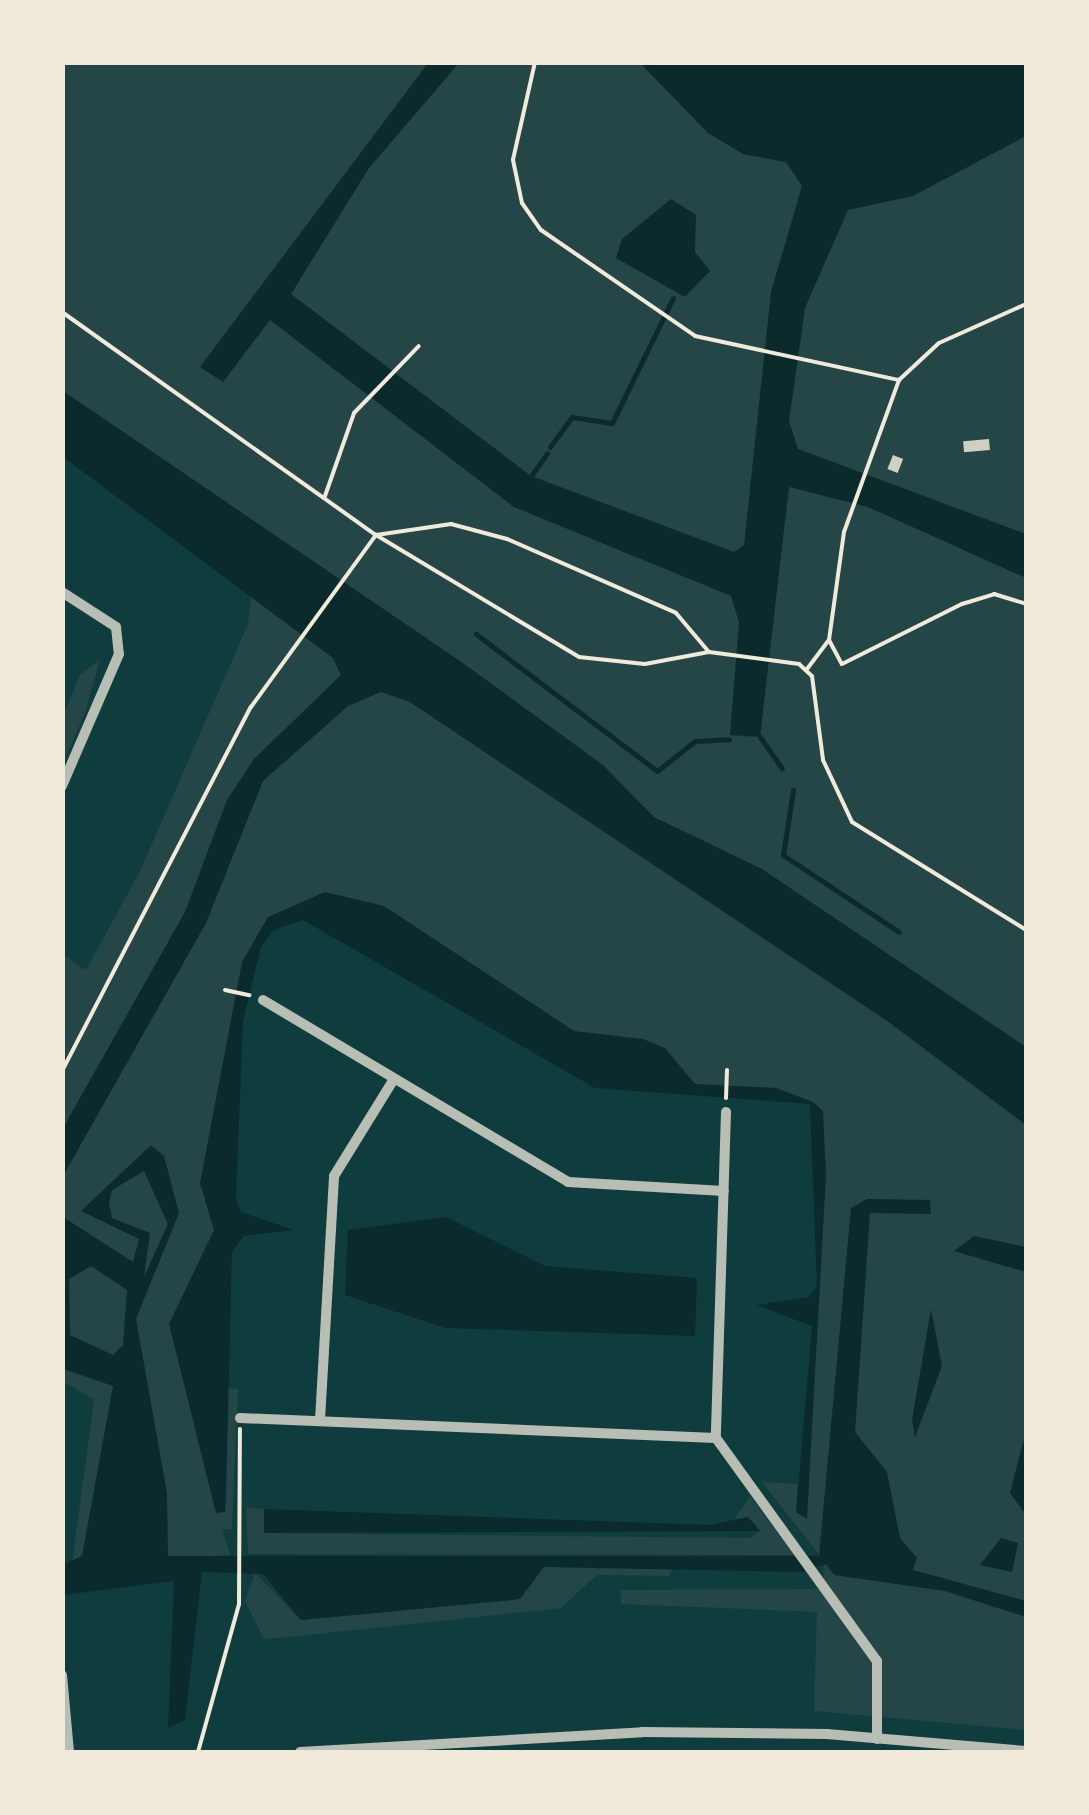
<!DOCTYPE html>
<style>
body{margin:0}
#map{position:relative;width:1089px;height:1815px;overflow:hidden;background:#0f3d3e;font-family:Arial,sans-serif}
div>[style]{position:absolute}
.green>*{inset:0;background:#244646}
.water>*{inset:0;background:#0a2a2b}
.stream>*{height:5px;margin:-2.5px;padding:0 2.5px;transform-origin:2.5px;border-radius:2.5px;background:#0a2a2b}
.building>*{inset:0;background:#cfcfc3;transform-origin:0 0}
.path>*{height:4px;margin:-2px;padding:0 2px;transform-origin:2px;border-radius:2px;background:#f1e9da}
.minor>*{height:10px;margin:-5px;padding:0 5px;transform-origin:5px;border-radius:5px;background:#b8beb3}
span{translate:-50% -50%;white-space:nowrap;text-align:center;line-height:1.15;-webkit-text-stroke:8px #f1e9da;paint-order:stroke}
.frame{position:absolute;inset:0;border:65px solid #f1e9da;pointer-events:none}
</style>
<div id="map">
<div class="green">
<i style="clip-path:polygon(63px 63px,1026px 63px,1026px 1730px,814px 1711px,817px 1612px,621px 1604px,621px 1590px,824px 1589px,823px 1531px,820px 1556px,762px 1482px,798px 1484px,796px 1512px,820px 1290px,811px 1102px,590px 1083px,295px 910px,259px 941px,244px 985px,227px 1122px,222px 1463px,225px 1388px,238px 1389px,232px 1529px,222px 1529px,230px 1555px,72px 1564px,94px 1400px,63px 1381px,62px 1075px,71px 1050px,63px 1060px,63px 955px,86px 970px,141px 869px,248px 624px,261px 527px,63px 391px)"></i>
<i style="clip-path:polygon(100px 659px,86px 710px,63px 765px,63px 716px,80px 675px)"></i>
<i style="clip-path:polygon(750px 1496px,794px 1555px,248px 1554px,246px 1507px,264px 1509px,265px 1533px,751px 1538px,760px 1531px,748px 1517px,734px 1520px)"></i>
<i style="clip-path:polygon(544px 1567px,673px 1567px,669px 1576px,597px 1575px,561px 1608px,298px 1636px,264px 1639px,245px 1601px,255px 1573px,301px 1620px,514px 1600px)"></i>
</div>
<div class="water">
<i style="clip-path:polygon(428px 63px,459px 63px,369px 168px,291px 294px,531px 476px,734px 552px,744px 545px,771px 292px,802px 186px,786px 162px,743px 154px,708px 133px,640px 63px,1026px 63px,1026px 136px,913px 196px,848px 210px,805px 308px,789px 421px,798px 449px,1026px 534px,1026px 578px,868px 507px,789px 487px,760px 737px,730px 735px,739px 622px,731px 596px,514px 507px,270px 320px,223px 382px,200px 367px)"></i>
<i style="clip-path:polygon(671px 199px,696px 215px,695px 252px,710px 271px,685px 297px,616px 258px,622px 239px)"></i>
<i style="clip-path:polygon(63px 391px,460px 661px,603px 765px,654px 817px,762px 869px,1026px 1047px,1026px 1125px,890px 1023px,410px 702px,381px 692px,348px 706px,263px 781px,206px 923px,63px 1176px,63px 1128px,185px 912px,227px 800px,254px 759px,341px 675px,333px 658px,63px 457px)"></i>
<i style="clip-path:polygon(325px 892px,384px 906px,574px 1031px,643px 1039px,665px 1048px,695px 1084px,776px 1088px,813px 1102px,823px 1111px,826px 1175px,807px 1519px,796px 1512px,812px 1326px,756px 1305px,809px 1297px,817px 1286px,810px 1104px,595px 1088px,303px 920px,274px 930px,261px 947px,243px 1021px,236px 1198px,241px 1212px,294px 1230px,244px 1236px,232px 1251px,226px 1494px,225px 1512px,216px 1513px,169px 1324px,214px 1230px,200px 1183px,242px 962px,268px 917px)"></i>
<i style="clip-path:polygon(evenodd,151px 1145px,164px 1156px,179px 1213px,136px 1319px,167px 1493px,168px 1556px,819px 1556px,851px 1208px,867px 1199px,930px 1200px,931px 1214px,870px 1213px,855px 1432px,887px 1472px,900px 1538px,917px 1558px,913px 1570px,1026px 1601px,1026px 1617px,945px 1591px,834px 1575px,826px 1564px,803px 1572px,544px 1567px,520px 1599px,301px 1620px,263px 1574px,202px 1572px,185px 1720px,168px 1728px,174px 1581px,63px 1595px,63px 1564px,82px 1556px,113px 1386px,63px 1369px,63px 1217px,133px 1262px,139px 1239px,81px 1211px,151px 1145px,144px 1171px,168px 1224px,144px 1277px,150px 1233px,112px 1218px,109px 1203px,112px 1190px,144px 1171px,151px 1145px,91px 1266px,127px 1290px,123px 1345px,113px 1355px,70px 1335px,69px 1279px,91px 1266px)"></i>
<i style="clip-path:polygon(446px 1217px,545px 1266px,697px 1278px,695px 1336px,445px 1328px,345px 1295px,348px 1230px)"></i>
<i style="clip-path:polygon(974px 1236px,1026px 1247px,1026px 1272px,954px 1251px)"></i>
<i style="clip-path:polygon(931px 1309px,942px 1366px,915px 1437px,912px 1420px)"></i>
<i style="clip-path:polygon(1026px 1431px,1026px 1511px,1023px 1511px,1010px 1493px)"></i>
<i style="clip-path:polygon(264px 1509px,710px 1525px,748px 1517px,760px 1531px,264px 1533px)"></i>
<i style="clip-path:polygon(1001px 1538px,1018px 1543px,1012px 1572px,980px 1565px)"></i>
</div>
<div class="stream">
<i style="left:550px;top:447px;width:37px;rotate:-54deg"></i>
<i style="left:572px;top:417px;width:40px;rotate:8.5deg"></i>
<i style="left:612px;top:423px;width:139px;rotate:-64deg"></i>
<i style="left:531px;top:476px;width:28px;rotate:-55deg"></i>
<i style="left:476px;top:634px;width:227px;rotate:37.1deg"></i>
<i style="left:657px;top:771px;width:48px;rotate:-38.3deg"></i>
<i style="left:695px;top:741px;width:34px;rotate:-3deg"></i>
<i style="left:760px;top:737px;width:38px;rotate:55deg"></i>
<i style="left:793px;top:790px;width:66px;rotate:98.7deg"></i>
<i style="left:783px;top:855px;width:139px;rotate:33.6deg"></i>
</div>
<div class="building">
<i style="left:989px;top:439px;width:11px;height:26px;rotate:85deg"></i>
<i style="left:893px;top:455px;width:11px;height:15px;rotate:22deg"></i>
</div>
<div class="path">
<i style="left:535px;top:62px;width:100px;rotate:102.7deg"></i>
<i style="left:513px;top:160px;width:44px;rotate:78.2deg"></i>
<i style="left:522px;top:203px;width:33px;rotate:55deg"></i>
<i style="left:541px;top:230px;width:187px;rotate:34.5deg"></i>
<i style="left:695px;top:336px;width:209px;rotate:12.2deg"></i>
<i style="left:62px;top:312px;width:385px;rotate:35.4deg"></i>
<i style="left:376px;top:535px;width:237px;rotate:31deg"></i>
<i style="left:579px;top:657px;width:66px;rotate:6.1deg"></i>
<i style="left:645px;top:664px;width:65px;rotate:-10.6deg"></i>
<i style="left:709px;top:652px;width:91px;rotate:7.6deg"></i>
<i style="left:799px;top:664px;width:18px;rotate:43deg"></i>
<i style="left:812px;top:676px;width:85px;rotate:82.5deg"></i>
<i style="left:823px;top:760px;width:68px;rotate:64.9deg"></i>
<i style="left:852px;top:822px;width:205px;rotate:31.8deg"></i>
<i style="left:325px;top:496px;width:88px;rotate:-70.7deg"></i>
<i style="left:354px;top:413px;width:93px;rotate:-45.9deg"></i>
<i style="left:829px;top:640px;width:27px;rotate:62deg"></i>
<i style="left:842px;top:664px;width:134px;rotate:-26.6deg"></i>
<i style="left:962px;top:604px;width:34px;rotate:-17deg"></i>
<i style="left:994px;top:594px;width:34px;rotate:17deg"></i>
<i style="left:807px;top:669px;width:36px;rotate:-53deg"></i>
<i style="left:829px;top:640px;width:109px;rotate:-82.1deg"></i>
<i style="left:844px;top:532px;width:162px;rotate:-70.1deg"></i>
<i style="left:899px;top:380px;width:54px;rotate:-42.8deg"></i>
<i style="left:939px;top:343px;width:95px;rotate:-24.1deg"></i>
<i style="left:225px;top:990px;width:25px;rotate:12deg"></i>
<i style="left:62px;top:1071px;width:410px;rotate:-62.6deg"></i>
<i style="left:251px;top:707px;width:213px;rotate:-54deg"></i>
<i style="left:376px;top:535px;width:76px;rotate:-8.3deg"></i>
<i style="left:451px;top:524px;width:58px;rotate:15deg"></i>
<i style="left:507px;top:539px;width:184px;rotate:23.6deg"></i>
<i style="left:676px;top:613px;width:51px;rotate:49.8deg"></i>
<i style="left:726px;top:1098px;width:28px;rotate:-88deg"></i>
<i style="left:198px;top:1752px;width:154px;rotate:-74.5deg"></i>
<i style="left:239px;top:1604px;width:175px;rotate:-89.7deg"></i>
</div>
<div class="minor">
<i style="left:62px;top:592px;width:64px;rotate:32.9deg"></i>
<i style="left:116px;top:627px;width:27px;rotate:84deg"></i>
<i style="left:119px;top:654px;width:144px;rotate:113.4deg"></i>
<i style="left:263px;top:1000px;width:355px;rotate:30.8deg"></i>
<i style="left:568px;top:1182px;width:156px;rotate:3.3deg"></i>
<i style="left:726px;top:1112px;width:326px;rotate:91.8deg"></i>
<i style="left:716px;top:1438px;width:275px;rotate:54.2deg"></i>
<i style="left:877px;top:1661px;width:78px;rotate:90deg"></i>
<i style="left:240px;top:1418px;width:476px;rotate:2.4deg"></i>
<i style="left:320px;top:1420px;width:244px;rotate:-86.7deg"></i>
<i style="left:334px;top:1176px;width:114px;rotate:-58.3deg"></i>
<i style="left:62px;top:1675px;width:77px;rotate:84.8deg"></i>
<i style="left:300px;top:1752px;width:343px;rotate:-3.3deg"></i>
<i style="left:642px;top:1732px;width:185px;rotate:0.6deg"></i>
<i style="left:827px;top:1734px;width:200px;rotate:4.9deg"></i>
</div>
<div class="frame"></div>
</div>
